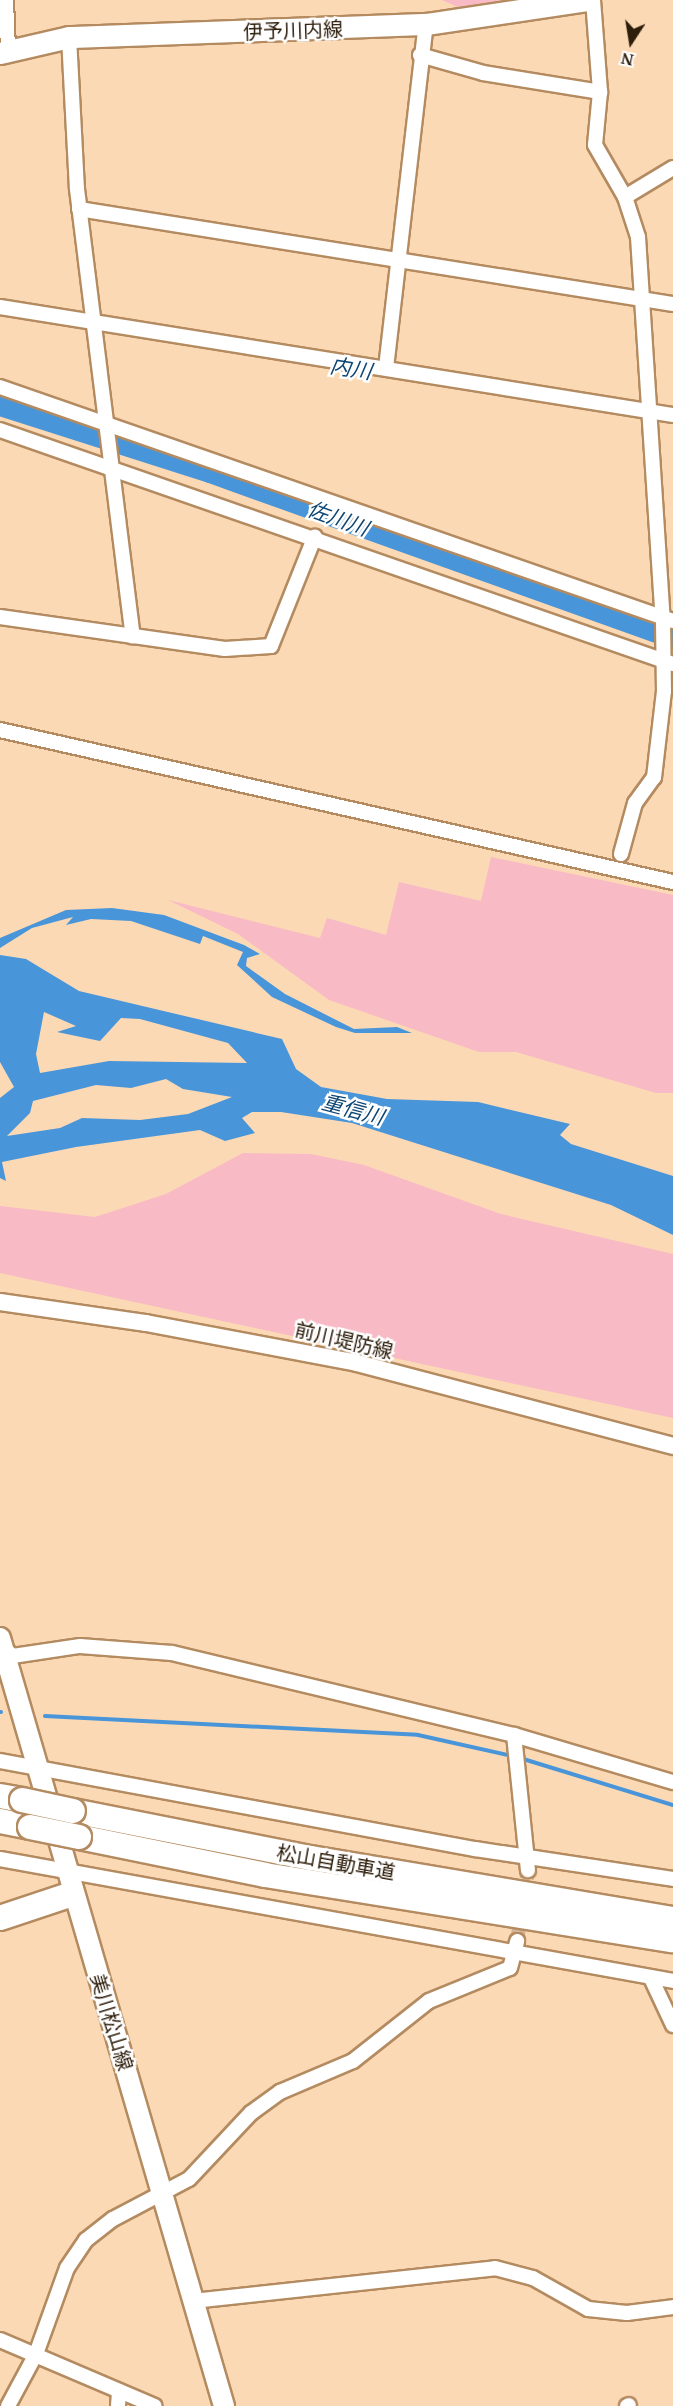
<!DOCTYPE html>
<meta charset="utf-8">
<style>
body{margin:0}
#map{position:relative;width:673px;height:2406px;overflow:hidden;background:#fcd9b5;font-family:"PT Serif","Noto Sans JP",serif}
div>[style]{position:absolute}
.green>*{inset:0;background:#f8bac4}
.water>*{inset:0;background:#4995d9}
.stream>*{height:4px;margin:-2px;padding:0 2px;transform-origin:2px;border-radius:2px;background:#4995d9}
.river>*{height:22px;margin:-11px;padding:0 11px;transform-origin:11px;border-radius:11px;background:#4995d9}
.minor-tunnel>*{height:14px;margin-top:-7px;transform-origin:0;background:repeating-linear-gradient(90deg,#d3b393 0 14px,transparent 0 21px)}
.roads{filter:drop-shadow(2px 0 #b48b60) drop-shadow(-2px 0 #b48b60) drop-shadow(0 2px #b48b60) drop-shadow(0 -2px #b48b60)}
.minor>*{height:14px;margin:-7px;padding:0 7px;transform-origin:7px;border-radius:7px;background:#fff}
.tertiary>*{height:16px;margin:-8px;padding:0 8px;transform-origin:8px;border-radius:8px;background:#fff}
.secondary>*{height:20px;margin:-10px;padding:0 10px;transform-origin:10px;border-radius:10px;background:#fff}
.primary>*{height:21px;margin:-10.5px;padding:0 10.5px;transform-origin:10.5px;border-radius:10.5px;background:#fff}
.motorway>*{height:24px;margin:-12px;padding:0 12px;transform-origin:12px;border-radius:12px;background:#fff}
.bridges{filter:drop-shadow(2px 0 #b48b60) drop-shadow(-2px 0 #b48b60) drop-shadow(0 2px #b48b60) drop-shadow(0 -2px #b48b60)}
.motorway-bridge>*{height:24px;margin:-12px;padding:0 12px;transform-origin:12px;border-radius:12px;background:#fff}
span{translate:-50% -50%;white-space:nowrap;text-align:center;line-height:1.15;-webkit-text-stroke:5px #fff;paint-order:stroke}
.street-label{font-size:20px;color:#2d1d0b}
.water-label{font-size:21px;color:#0e4673;font-style:italic}
.north{position:absolute;left:601px;top:12px;width:60px;height:60px;-webkit-text-stroke:4px #fff;paint-order:stroke;rotate:192deg;font-size:16px;font-weight:700;line-height:24px;text-align:center;color:#2d1d0b}
.north::after{content:'';display:block;margin:auto;width:21px;height:27px;background:#2d1d0b;clip-path:polygon(50% 0,100% 100%,50% 72%,0 100%)}
</style>
<div id="map">
<div class="green">
<i style="clip-path:polygon(442px 0,511px 0,460px 8px)"></i>
<i style="clip-path:polygon(491px 857px,673px 895px,673px 1093px,656px 1093px,516px 1052px,479px 1052px,329px 1000px,238px 934px,168px 900px,320px 938px,327px 918px,386px 935px,399px 882px,481px 901px)"></i>
<i style="clip-path:polygon(243px 1153px,311px 1154px,364px 1165px,501px 1214px,673px 1254px,673px 1418px,0 1273px,0 1206px,95px 1217px,166px 1194px)"></i>
</div>
<div class="water">
<i style="clip-path:polygon(112px 908px,164px 915px,244px 945px,260px 954px,247px 958px,246px 966px,285px 994px,354px 1029px,397px 1027px,412px 1033px,355px 1033px,336px 1027px,272px 997px,237px 965px,243px 952px,203px 936px,200px 944px,131px 921px,91px 919px,66px 925px,73px 917px,32px 928px,0 948px,0 938px,66px 910px)"></i>
<i style="clip-path:polygon(evenodd,0 955px,26px 959px,79px 991px,282px 1039px,296px 1069px,321px 1087px,387px 1099px,478px 1102px,570px 1124px,560px 1135px,571px 1144px,673px 1176px,673px 1235px,611px 1205px,352px 1123px,281px 1112px,252px 1112px,242px 1118px,255px 1133px,225px 1141px,200px 1130px,76px 1147px,2px 1162px,6px 1181px,0 1178px,0 1098px,14px 1087px,0 1062px,0 955px,44px 1012px,76px 1026px,57px 1032px,100px 1041px,121px 1018px,140px 1019px,228px 1043px,247px 1063px,109px 1061px,40px 1073px,36px 1054px,44px 1012px,0 955px,166px 1079px,183px 1089px,232px 1097px,188px 1114px,140px 1120px,82px 1118px,60px 1128px,7px 1136px,30px 1113px,33px 1101px,96px 1085px,131px 1088px,166px 1079px)"></i>
</div>
<div class="stream">
<i style="left:0;top:1712px;width:1px"></i>
<i style="left:45px;top:1716px;width:373px;rotate:2.9deg"></i>
<i style="left:418px;top:1735px;width:96px;rotate:12.6deg"></i>
<i style="left:520px;top:1758px;width:160px;rotate:17.1deg"></i>
</div>
<div class="river">
<i style="left:0;top:405px;width:220px;rotate:17.7deg"></i>
<i style="left:210px;top:472px;width:492px;rotate:19.7deg"></i>
</div>
<div class="minor-tunnel">
<i style="left:517px;top:1941px;width:72px;rotate:-81.2deg"></i>
</div>
<div class="roads">
<div class="minor">
<i style="left:6px;top:0;width:49px;rotate:87.7deg"></i>
<i style="left:593px;top:0;width:92px;rotate:85.6deg"></i>
<i style="left:600px;top:92px;width:53px;rotate:95.4deg"></i>
<i style="left:595px;top:145px;width:60px;rotate:60deg"></i>
<i style="left:625px;top:197px;width:42px;rotate:72deg"></i>
<i style="left:638px;top:237px;width:385px;rotate:86.3deg"></i>
<i style="left:663px;top:621px;width:70px;rotate:89.2deg"></i>
<i style="left:664px;top:691px;width:87px;rotate:96.6deg"></i>
<i style="left:654px;top:777px;width:32px;rotate:126deg"></i>
<i style="left:635px;top:803px;width:53px;rotate:105.4deg"></i>
<i style="left:69px;top:37px;width:152px;rotate:87deg"></i>
<i style="left:77px;top:189px;width:451px;rotate:82.9deg"></i>
<i style="left:420px;top:55px;width:66px;rotate:15.9deg"></i>
<i style="left:483px;top:73px;width:119px;rotate:9.2deg"></i>
<i style="left:625px;top:197px;width:56px;rotate:-31.1deg"></i>
<i style="left:79px;top:209px;width:602px;rotate:9.09deg"></i>
<i style="left:0;top:307px;width:682px;rotate:9.12deg"></i>
<i style="left:386px;top:368px;width:346px;rotate:-83.4deg"></i>
<i style="left:0;top:387px;width:713px;rotate:19.17deg"></i>
<i style="left:0;top:430px;width:713px;rotate:19.17deg"></i>
<i style="left:0;top:617px;width:227px;rotate:8.1deg"></i>
<i style="left:225px;top:649px;width:46px;rotate:-3.7deg"></i>
<i style="left:271px;top:646px;width:118px;rotate:-68.2deg"></i>
<i style="left:0;top:730px;width:690px;rotate:12.73deg"></i>
<i style="left:6px;top:1657px;width:75px;rotate:-8.5deg"></i>
<i style="left:80px;top:1646px;width:92px;rotate:4.4deg"></i>
<i style="left:172px;top:1653px;width:352px;rotate:13.5deg"></i>
<i style="left:514px;top:1735px;width:166px;rotate:16.5deg"></i>
<i style="left:514px;top:1735px;width:136px;rotate:84.1deg"></i>
<i style="left:0;top:1761px;width:483px;rotate:10.5deg"></i>
<i style="left:475px;top:1849px;width:200px;rotate:8.6deg"></i>
<i style="left:0;top:1859px;width:684px;rotate:10.27deg"></i>
<i style="left:651px;top:1978px;width:52px;rotate:64.9deg"></i>
<i style="left:193px;top:2301px;width:304px;rotate:-6.2deg"></i>
<i style="left:495px;top:2268px;width:39px;rotate:15deg"></i>
<i style="left:533px;top:2278px;width:63px;rotate:29.4deg"></i>
<i style="left:588px;top:2309px;width:39px;rotate:6deg"></i>
<i style="left:627px;top:2313px;width:46px;rotate:-7.4deg"></i>
<i style="left:0;top:2340px;width:168px;rotate:23.1deg"></i>
<i style="left:8px;top:2406px;width:59px;rotate:-61.7deg"></i>
<i style="left:36px;top:2354px;width:91px;rotate:-70.2deg"></i>
<i style="left:67px;top:2268px;width:34px;rotate:-56deg"></i>
<i style="left:86px;top:2240px;width:34px;rotate:-38deg"></i>
<i style="left:113px;top:2219px;width:86px;rotate:-27.8deg"></i>
<i style="left:189px;top:2179px;width:91px;rotate:-46.8deg"></i>
<i style="left:251px;top:2113px;width:36px;rotate:-36deg"></i>
<i style="left:280px;top:2092px;width:79px;rotate:-23deg"></i>
<i style="left:353px;top:2061px;width:97px;rotate:-38.3deg"></i>
<i style="left:429px;top:2001px;width:87px;rotate:-22.2deg"></i>
<i style="left:510px;top:1968px;width:28px;rotate:-75deg"></i>
<i style="left:118px;top:2406px;width:15px;rotate:-86deg"></i>
<i style="left:627px;top:2406px;width:2px;rotate:-27deg"></i>
</div>
<div class="tertiary">
<i style="left:0;top:1302px;width:148px;rotate:8.2deg"></i>
<i style="left:146px;top:1323px;width:215px;rotate:10.7deg"></i>
<i style="left:357px;top:1363px;width:327px;rotate:14.7deg"></i>
</div>
<div class="secondary">
<i style="left:0;top:1638px;width:800px;rotate:73.74deg"></i>
</div>
<div class="primary">
<i style="left:0;top:53px;width:71px;rotate:-13.1deg"></i>
<i style="left:69px;top:37px;width:357px;rotate:-2.1deg"></i>
<i style="left:426px;top:24px;width:162px;rotate:-8.5deg"></i>
</div>
<div class="motorway">
<i style="left:0;top:1660px;width:7px;rotate:-27deg"></i>
<i style="left:0;top:1796px;width:22px;rotate:10deg"></i>
<i style="left:73px;top:1811px;width:243px;rotate:11.2deg"></i>
<i style="left:311px;top:1858px;width:367px;rotate:9.6deg"></i>
<i style="left:0;top:1821px;width:31px;rotate:11deg"></i>
<i style="left:79px;top:1837px;width:190px;rotate:11.5deg"></i>
<i style="left:265px;top:1875px;width:413px;rotate:9.1deg"></i>
<i style="left:0;top:1918px;width:76px;rotate:-18.4deg"></i>
</div>
</div>
<div class="bridges">
<div class="motorway-bridge">
<i style="left:22px;top:1800px;width:52px;rotate:12.2deg"></i>
<i style="left:30px;top:1827px;width:50px;rotate:11.5deg"></i>
</div>
</div>
<div class="street-label">
<span style="left:293px;top:30px;rotate:-2deg">伊予川内線</span>
<span style="left:344px;top:1340px;rotate:13deg">前川堤防線</span>
<span style="left:336px;top:1862px;rotate:10deg">松山自動車道</span>
<span style="left:112px;top:2022px;rotate:73deg">美川松山線</span>
</div>
<div class="water-label">
<span style="left:351px;top:368px;rotate:9deg">内川</span>
<span style="left:338px;top:518px;rotate:20deg">佐川川</span>
<span style="left:353px;top:1109px;rotate:15deg">重信川</span>
</div>
<div class="north">N</div>
</div>
